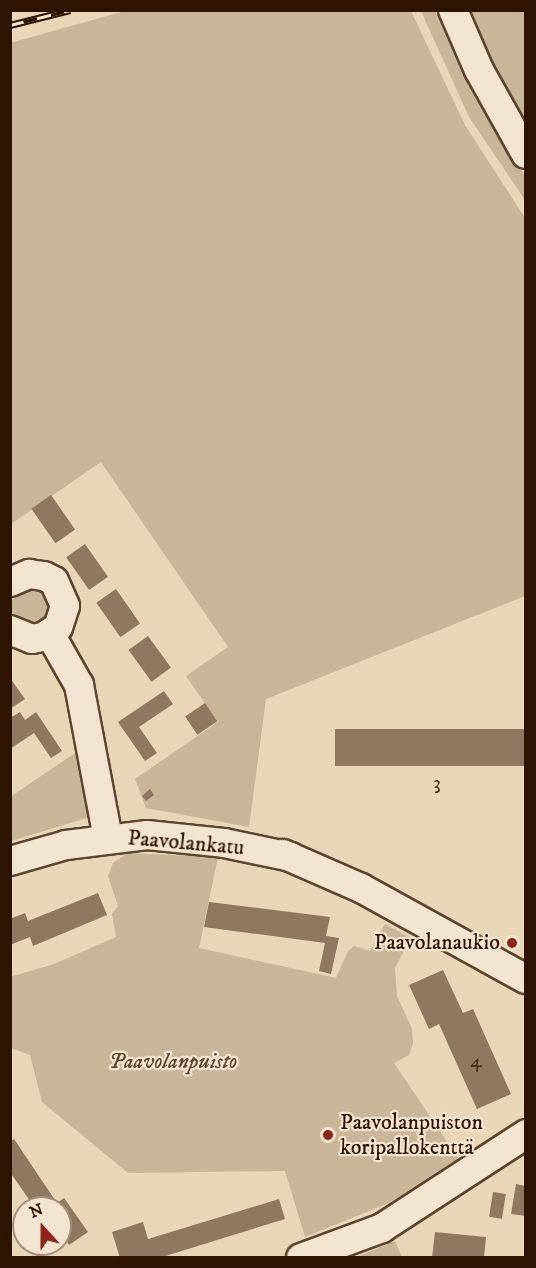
<!DOCTYPE html>
<meta charset="utf-8">
<style>
body{margin:0}
#map{position:relative;width:536px;height:1268px;overflow:hidden;background:#e9d6b6;font-family:"IM FELL DW Pica",serif}
div>[style]{position:absolute}
.green>*{inset:0;background:#c9b597}
.round{border-radius:50%}
.building>*{inset:0;background:#8f785f;transform-origin:0 0}
.roads{filter:drop-shadow(2px 0 #5c442e) drop-shadow(-2px 0 #5c442e) drop-shadow(0 2px #5c442e) drop-shadow(0 -2px #5c442e)}
.minor>*{height:28px;margin:-14px;padding:0 14px;transform-origin:14px;border-radius:14px;background:#f1e4d0}
.rail>*{height:7px;margin-top:-3.5px;transform-origin:0;background:repeating-linear-gradient(90deg,#f1e4d0 0 14px,#2d1300 0 28px);box-sizing:border-box;border-block:2px solid #2d1300}
.dots>*{width:16px;height:16px;translate:-50% -50%;box-sizing:border-box;border:3px solid #f1e4d0;border-radius:50%}
span{translate:-50% -50%;white-space:nowrap;text-align:center;line-height:1.15;-webkit-text-stroke:4.5px #f1e4d0;paint-order:stroke}
.number-label{font-size:20px;color:#462c18}
.number-label span{-webkit-text-stroke-width:0}
.street-label{font-size:22px;color:#2d1300}
.poi-label{font-size:22px;color:#2d1300}
.right{translate:-100% -50%;text-align:right}
.left{translate:0 -50%;text-align:left}
.park-label{font-size:22px;color:#5c442d;font-style:italic}
.frame{position:absolute;inset:0;border:12px solid #2d1300;pointer-events:none}
.north{position:absolute;left:12px;top:1196px;width:60px;height:60px;box-sizing:border-box;background:#f1e4d0;border:2px solid #a3907d;border-radius:50%;rotate:339deg;font-size:16px;font-weight:700;line-height:24px;text-align:center;color:#2d1300}
.north::after{content:'';display:block;margin:auto;width:21px;height:27px;background:#8f2418;clip-path:polygon(50% 0,100% 100%,50% 72%,0 100%)}
</style>
<div id="map">
<div class="green">
<i style="clip-path:polygon(125px 11px,411px 11px,465px 125px,525px 218px,525px 596px,266px 699px,249px 827px,146px 808px,135px 779px,218px 722px,186px 676px,228px 647px,101px 462px,11px 524px,10px 43px)"></i>
<i style="clip-path:polygon(421px 11px,436px 11px,485px 108px,525px 176px,525px 200px,469px 117px)"></i>
<i style="clip-path:polygon(467px 11px,525px 11px,525px 133px,508px 103px)"></i>
<i class="round" style="left:11px;top:587px;width:38px;height:38px"></i>
<i style="clip-path:polygon(81px 749px,90px 817px,11px 841px,10px 797px)"></i>
<i style="clip-path:polygon(128px 853px,218px 857px,199px 948px,336px 978px,348px 951px,354px 946px,370px 951px,385px 924px,411px 938px,395px 968px,397px 996px,412px 1029px,413px 1044px,409px 1055px,394px 1063px,458px 1158px,389px 1203px,305px 1237px,285px 1171px,128px 1173px,42px 1102px,30px 1055px,11px 1048px,10px 977px,54px 964px,116px 937px,112px 914px,118px 906px,108px 876px,113px 863px)"></i>
<i style="clip-path:polygon(395px 1241px,402px 1257px,357px 1257px)"></i>
</div>
<div class="building">
<i style="left:51px;top:495px;width:42px;height:24px;rotate:55deg"></i>
<i style="left:85px;top:544px;width:40px;height:23px;rotate:55deg"></i>
<i style="left:116px;top:589px;width:42px;height:24px;rotate:55deg"></i>
<i style="left:148px;top:636px;width:39px;height:24px;rotate:54deg"></i>
<i style="clip-path:polygon(10px 678px,25px 699px,10px 709px)"></i>
<i style="clip-path:polygon(164px 691px,173px 704px,139px 727px,157px 753px,145px 761px,118px 722px)"></i>
<i style="left:205px;top:703px;width:22px;height:24px;rotate:56deg"></i>
<i style="clip-path:polygon(20px 712px,25px 720px,36px 712px,62px 751px,51px 758px,34px 733px,10px 749px,10px 718px)"></i>
<i style="left:526px;top:729px;width:37px;height:191px;rotate:90deg"></i>
<i style="clip-path:polygon(150px 789px,154px 795px,146px 801px,142px 796px)"></i>
<i style="clip-path:polygon(98px 893px,107px 915px,33px 946px,30px 937px,10px 945px,10px 919px,25px 913px,28px 921px)"></i>
<i style="clip-path:polygon(209px 902px,330px 917px,326px 936px,339px 938px,331px 974px,319px 971px,325px 943px,204px 927px)"></i>
<i style="clip-path:polygon(443px 970px,463px 1013px,473px 1009px,511px 1094px,477px 1109px,439px 1024px,429px 1029px,409px 985px)"></i>
<i style="clip-path:polygon(14px 1139px,57px 1203px,64px 1198px,88px 1232px,69px 1245px,60px 1231px,60px 1208px,35px 1208px,10px 1172px,10px 1142px)"></i>
<i style="clip-path:polygon(516px 1184px,526px 1186px,526px 1216px,511px 1214px)"></i>
<i style="left:493px;top:1192px;width:13px;height:25px;rotate:9deg"></i>
<i style="clip-path:polygon(279px 1199px,285px 1219px,159px 1258px,120px 1258px,112px 1232px,143px 1222px,148px 1239px)"></i>
<i style="clip-path:polygon(435px 1232px,486px 1237px,484px 1258px,432px 1258px)"></i>
</div>
<div class="roads">
<div class="minor">
<i style="left:453px;top:10px;width:65px;rotate:66.6deg"></i>
<i style="left:479px;top:70px;width:96px;rotate:60.8deg"></i>
<i style="left:10px;top:582px;width:21px;rotate:-23deg"></i>
<i style="left:29px;top:574px;width:15px;rotate:8deg"></i>
<i style="left:44px;top:576px;width:11px;rotate:27deg"></i>
<i style="left:54px;top:581px;width:27px;rotate:66deg"></i>
<i style="left:65px;top:606px;width:22px;rotate:108deg"></i>
<i style="left:58px;top:627px;width:18px;rotate:146deg"></i>
<i style="left:43px;top:637px;width:11px;rotate:170deg"></i>
<i style="left:32px;top:639px;width:24px;rotate:-158deg"></i>
<i style="left:50px;top:634px;width:59px;rotate:60.4deg"></i>
<i style="left:79px;top:685px;width:156px;rotate:79.3deg"></i>
<i style="left:283px;top:854px;width:85px;rotate:23.6deg"></i>
<i style="left:361px;top:888px;width:188px;rotate:28.9deg"></i>
<i style="left:10px;top:861px;width:58px;rotate:-15.9deg"></i>
<i style="left:66px;top:845px;width:82px;rotate:-7deg"></i>
<i style="left:147px;top:835px;width:77px;rotate:5.9deg"></i>
<i style="left:224px;top:843px;width:68px;rotate:11.8deg"></i>
<i style="left:301px;top:1258px;width:86px;rotate:-20.3deg"></i>
<i style="left:382px;top:1228px;width:172px;rotate:-33.1deg"></i>
</div>
</div>
<div class="rail">
<i style="left:10px;top:25px;width:62px;rotate:-14deg"></i>
</div>
<div class="dots">
<i style="left:512px;top:943px;background:#8f2418"></i>
<i style="left:328px;top:1135px;background:#8f2418"></i>
</div>
<div class="number-label">
<span style="left:437px;top:783px">3</span>
<span style="left:476px;top:1061px">4</span>
</div>
<div class="street-label">
<span style="left:186px;top:843px;rotate:5deg">Paavolankatu</span>
</div>
<div class="poi-label">
<span class="right" style="left:500px;top:943px">Paavolanaukio</span>
<span class="left" style="left:340px;top:1135px">Paavolanpuiston<br>koripallokenttä</span>
</div>
<div class="park-label">
<span style="left:173px;top:1062px">Paavolanpuisto</span>
</div>
<div class="frame"></div>
<div class="north">N</div>
</div>
